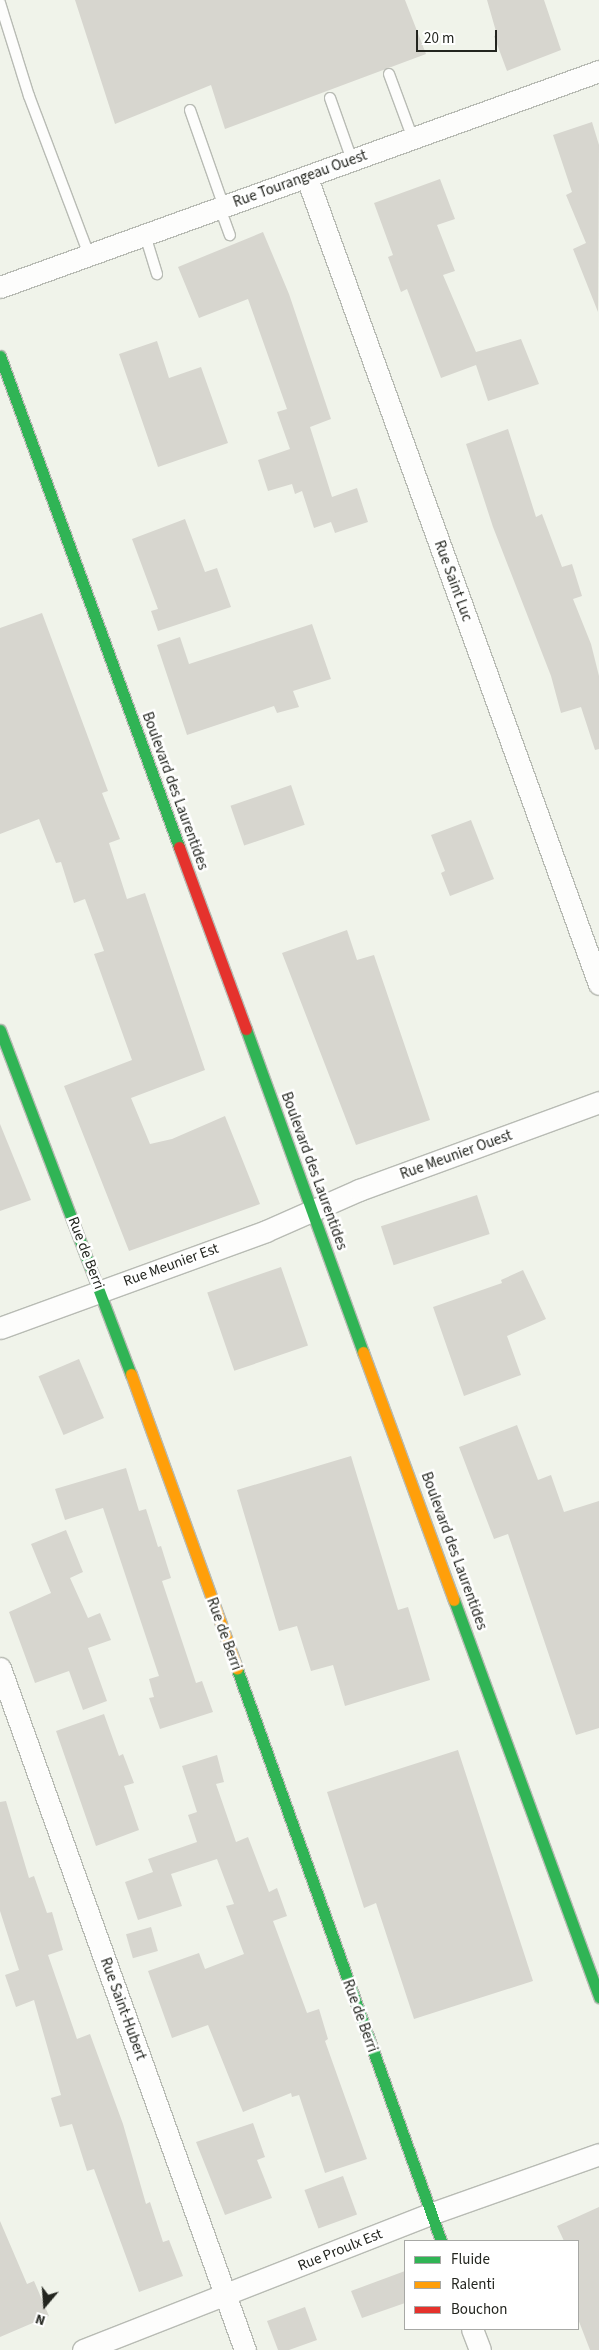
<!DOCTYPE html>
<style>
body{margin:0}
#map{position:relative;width:599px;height:2350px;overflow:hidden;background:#f0f3ea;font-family:"Source Sans 3",sans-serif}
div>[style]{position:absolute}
.building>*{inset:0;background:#d7d6cf;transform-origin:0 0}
.roads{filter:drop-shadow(1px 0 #b8bbb4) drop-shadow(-1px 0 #b8bbb4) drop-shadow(0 1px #b8bbb4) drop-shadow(0 -1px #b8bbb4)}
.lane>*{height:10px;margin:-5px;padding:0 5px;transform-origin:5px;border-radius:5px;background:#fdfdfc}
.street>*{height:21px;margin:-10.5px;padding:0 10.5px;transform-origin:10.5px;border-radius:10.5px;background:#fdfdfc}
.fast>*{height:11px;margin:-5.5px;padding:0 5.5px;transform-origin:5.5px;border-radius:5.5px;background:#30b455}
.slow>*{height:11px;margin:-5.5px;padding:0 5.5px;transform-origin:5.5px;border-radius:5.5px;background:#ff9f0a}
.jam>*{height:11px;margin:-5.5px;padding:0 5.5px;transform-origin:5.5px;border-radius:5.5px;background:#e5322d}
span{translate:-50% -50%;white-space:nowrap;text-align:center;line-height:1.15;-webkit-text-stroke:5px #fff;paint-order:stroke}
.street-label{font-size:15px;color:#23251f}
.legend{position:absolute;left:404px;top:2240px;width:175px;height:90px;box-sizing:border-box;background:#fff;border:1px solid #a7a8a5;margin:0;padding:6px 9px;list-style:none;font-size:15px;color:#23251f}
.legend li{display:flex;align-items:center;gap:10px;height:25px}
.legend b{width:25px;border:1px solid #a7a8a5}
.north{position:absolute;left:20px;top:2280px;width:50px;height:50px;-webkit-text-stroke:4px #fff;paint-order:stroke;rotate:198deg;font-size:14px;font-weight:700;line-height:20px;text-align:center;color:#23251f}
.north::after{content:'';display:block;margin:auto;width:18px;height:22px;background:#23251f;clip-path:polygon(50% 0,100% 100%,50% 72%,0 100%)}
.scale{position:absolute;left:416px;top:30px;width:81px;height:22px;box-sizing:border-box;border:2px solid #23251f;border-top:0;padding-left:6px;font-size:15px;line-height:18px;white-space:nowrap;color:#23251f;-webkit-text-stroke:4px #fff;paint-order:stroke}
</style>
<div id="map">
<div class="building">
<i style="clip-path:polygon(75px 0,405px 0,426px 54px,225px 129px,211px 85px,115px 124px)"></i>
<i style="clip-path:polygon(487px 0,544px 0,561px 50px,507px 71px,494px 36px,497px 35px)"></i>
<i style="clip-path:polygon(592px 122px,599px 145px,598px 312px,573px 249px,586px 243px,566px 195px,572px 192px,553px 135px)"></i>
<i style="clip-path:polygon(440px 179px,455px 219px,437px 225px,455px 271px,443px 275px,476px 352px,521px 339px,539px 384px,488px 401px,476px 365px,441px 378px,407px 289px,401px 292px,388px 257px,393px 255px,374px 203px)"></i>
<i style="clip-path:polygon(263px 232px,289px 294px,331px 419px,310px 427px,332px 497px,357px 488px,368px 522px,335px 533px,331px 522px,314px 528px,302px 491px,295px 494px,292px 484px,268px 491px,258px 460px,290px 449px,277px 412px,287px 409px,248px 299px,199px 318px,178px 267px)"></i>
<i style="clip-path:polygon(157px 341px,169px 378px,201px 367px,228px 443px,158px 467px,119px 354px)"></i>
<i style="clip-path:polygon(508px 429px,536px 517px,542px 514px,562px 567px,572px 564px,582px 596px,573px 599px,591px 644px,599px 676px,599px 749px,595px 750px,581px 707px,561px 713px,551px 676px,493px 527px,466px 444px)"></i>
<i style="clip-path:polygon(185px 519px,205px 572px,217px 568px,231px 607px,158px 631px,151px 611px,158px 609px,132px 539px)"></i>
<i style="clip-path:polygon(42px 613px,108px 791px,102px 793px,120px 839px,109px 843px,127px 899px,145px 893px,205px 1070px,131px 1098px,150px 1144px,172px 1139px,225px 1116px,260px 1204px,129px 1251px,64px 1086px,132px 1060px,94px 954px,104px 951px,85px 899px,74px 903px,61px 862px,56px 863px,39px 819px,0 834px,0 628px)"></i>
<i style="clip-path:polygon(312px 624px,331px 679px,293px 691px,299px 707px,277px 713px,274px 706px,187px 735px,157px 645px,180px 637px,189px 664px)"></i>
<i style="left:291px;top:785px;width:42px;height:64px;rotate:71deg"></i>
<i style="clip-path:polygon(471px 820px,494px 879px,450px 896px,441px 873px,445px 871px,431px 835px)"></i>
<i style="clip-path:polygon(347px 930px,357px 960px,374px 955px,430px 1120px,356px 1145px,282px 953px)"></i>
<i style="clip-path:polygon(0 1124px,31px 1200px,0 1211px)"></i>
<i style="left:477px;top:1195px;width:41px;height:101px;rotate:72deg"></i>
<i style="left:281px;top:1267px;width:83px;height:78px;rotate:71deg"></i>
<i style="clip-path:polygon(523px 1270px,546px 1319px,507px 1336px,521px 1375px,464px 1396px,433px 1307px,502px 1283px,501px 1280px)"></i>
<i style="left:79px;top:1359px;width:64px;height:44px;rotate:67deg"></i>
<i style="clip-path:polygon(517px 1425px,538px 1480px,551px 1475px,564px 1512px,599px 1501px,599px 1728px,576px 1735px,508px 1534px,494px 1539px,459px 1447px)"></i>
<i style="clip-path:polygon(351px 1456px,398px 1610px,408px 1607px,430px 1680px,345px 1706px,333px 1665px,311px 1671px,297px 1626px,279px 1631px,237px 1490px)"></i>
<i style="clip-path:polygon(126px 1468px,139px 1511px,146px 1509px,158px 1547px,161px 1546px,171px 1578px,162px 1581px,196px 1683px,202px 1681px,213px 1712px,160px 1729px,149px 1698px,154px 1697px,149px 1679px,159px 1676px,103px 1508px,65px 1520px,55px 1489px)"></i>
<i style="clip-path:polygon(66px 1530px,83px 1572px,70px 1578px,88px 1618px,100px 1613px,111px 1640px,88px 1648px,107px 1701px,83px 1710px,69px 1671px,35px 1683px,9px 1612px,51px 1593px,31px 1544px)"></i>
<i style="clip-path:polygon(104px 1714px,119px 1756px,123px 1754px,134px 1783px,124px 1786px,139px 1830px,96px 1846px,56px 1731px)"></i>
<i style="clip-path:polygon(458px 1750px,533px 1981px,414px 2019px,376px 1903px,364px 1908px,327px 1792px)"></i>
<i style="clip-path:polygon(217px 1755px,224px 1782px,216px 1784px,236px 1842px,248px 1837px,269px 1892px,277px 1888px,287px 1916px,273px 1921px,307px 2013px,319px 2009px,328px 2039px,325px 2041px,367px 2159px,325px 2173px,299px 2095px,292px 2097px,291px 2093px,243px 2112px,208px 2025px,172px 2038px,148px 1971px,199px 1953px,205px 1969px,244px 1954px,226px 1906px,234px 1904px,217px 1859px,171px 1874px,182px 1906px,138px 1920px,125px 1882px,153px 1872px,148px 1859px,197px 1842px,188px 1815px,197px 1812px,182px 1766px)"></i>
<i style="clip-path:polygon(6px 1801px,29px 1878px,34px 1876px,47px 1913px,52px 1912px,63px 1950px,48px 1955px,77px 2039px,90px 2034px,123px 2124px,146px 2204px,150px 2202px,163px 2242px,169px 2240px,183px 2276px,139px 2292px,94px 2169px,87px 2171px,72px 2124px,60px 2127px,51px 2098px,61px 2095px,34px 2000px,16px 2007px,5px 1975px,19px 1970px,0 1911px,0 1802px)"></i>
<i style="left:151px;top:1927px;width:25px;height:26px;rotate:74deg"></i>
<i style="clip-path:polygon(253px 2123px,265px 2157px,257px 2160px,272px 2198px,225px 2215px,196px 2142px)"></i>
<i style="left:343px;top:2176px;width:41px;height:41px;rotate:70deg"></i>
<i style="clip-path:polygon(599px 2207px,599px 2350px,590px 2350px,578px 2319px,578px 2241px,564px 2241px,557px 2226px)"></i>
<i style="clip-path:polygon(0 2221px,27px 2284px,34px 2281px,49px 2316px,0 2337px)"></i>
<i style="clip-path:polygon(405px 2271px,405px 2303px,362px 2318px,351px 2291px)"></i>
<i style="clip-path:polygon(305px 2307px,317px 2340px,289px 2350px,278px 2350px,267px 2321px)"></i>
</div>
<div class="roads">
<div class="lane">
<i style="left:0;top:3px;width:97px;rotate:72.7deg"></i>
<i style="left:29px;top:96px;width:170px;rotate:69.3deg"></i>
<i style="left:389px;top:74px;width:69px;rotate:69.7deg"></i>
<i style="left:330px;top:98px;width:66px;rotate:70.5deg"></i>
<i style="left:190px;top:110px;width:103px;rotate:70.7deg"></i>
<i style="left:220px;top:208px;width:29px;rotate:70deg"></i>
<i style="left:145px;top:235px;width:41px;rotate:72.9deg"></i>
</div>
<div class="street">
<i style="left:307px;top:178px;width:857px;rotate:70.09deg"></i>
<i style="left:0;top:287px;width:637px;rotate:-19.83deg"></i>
<i style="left:0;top:1328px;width:283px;rotate:-20deg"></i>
<i style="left:266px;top:1231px;width:102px;rotate:-23.8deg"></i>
<i style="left:359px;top:1190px;width:256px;rotate:-20.1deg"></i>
<i style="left:0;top:1668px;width:725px;rotate:70.24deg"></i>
<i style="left:472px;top:2329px;width:22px;rotate:69deg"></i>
<i style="left:83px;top:2350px;width:373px;rotate:-21.4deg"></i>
<i style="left:430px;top:2214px;width:179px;rotate:-19.5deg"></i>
</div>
<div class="fast">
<i style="left:0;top:356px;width:523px;rotate:69.97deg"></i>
<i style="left:246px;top:1029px;width:344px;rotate:70.1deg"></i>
<i style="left:0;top:1030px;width:368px;rotate:69.2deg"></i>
<i style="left:454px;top:1600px;width:423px;rotate:69.9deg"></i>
<i style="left:237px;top:1669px;width:607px;rotate:70.37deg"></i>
</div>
<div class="slow">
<i style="left:363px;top:1352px;width:264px;rotate:69.9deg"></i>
<i style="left:131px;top:1374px;width:313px;rotate:70.2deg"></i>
</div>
<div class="jam">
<i style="left:179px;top:847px;width:194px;rotate:69.8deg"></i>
</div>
</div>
<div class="street-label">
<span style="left:300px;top:179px;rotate:-20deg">Rue Tourangeau Ouest</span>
<span style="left:453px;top:581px;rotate:70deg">Rue Saint Luc</span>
<span style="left:175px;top:791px;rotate:70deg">Boulevard des Laurentides</span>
<span style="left:456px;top:1155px;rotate:-20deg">Rue Meunier Ouest</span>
<span style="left:314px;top:1171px;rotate:70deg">Boulevard des Laurentides</span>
<span style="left:86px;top:1253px;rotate:69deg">Rue de Berri</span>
<span style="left:171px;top:1265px;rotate:-20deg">Rue Meunier Est</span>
<span style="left:454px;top:1551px;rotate:70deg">Boulevard des Laurentides</span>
<span style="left:224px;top:1634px;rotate:70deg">Rue de Berri</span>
<span style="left:123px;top:2009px;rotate:70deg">Rue Saint-Hubert</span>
<span style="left:360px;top:2016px;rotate:70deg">Rue de Berri</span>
<span style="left:340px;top:2250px;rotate:-22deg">Rue Proulx Est</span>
</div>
<ul class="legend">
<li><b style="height:6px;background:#30b455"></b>Fluide</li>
<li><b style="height:6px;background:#ff9f0a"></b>Ralenti</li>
<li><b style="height:6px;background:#e5322d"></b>Bouchon</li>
</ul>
<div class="north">N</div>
<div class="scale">20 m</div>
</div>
